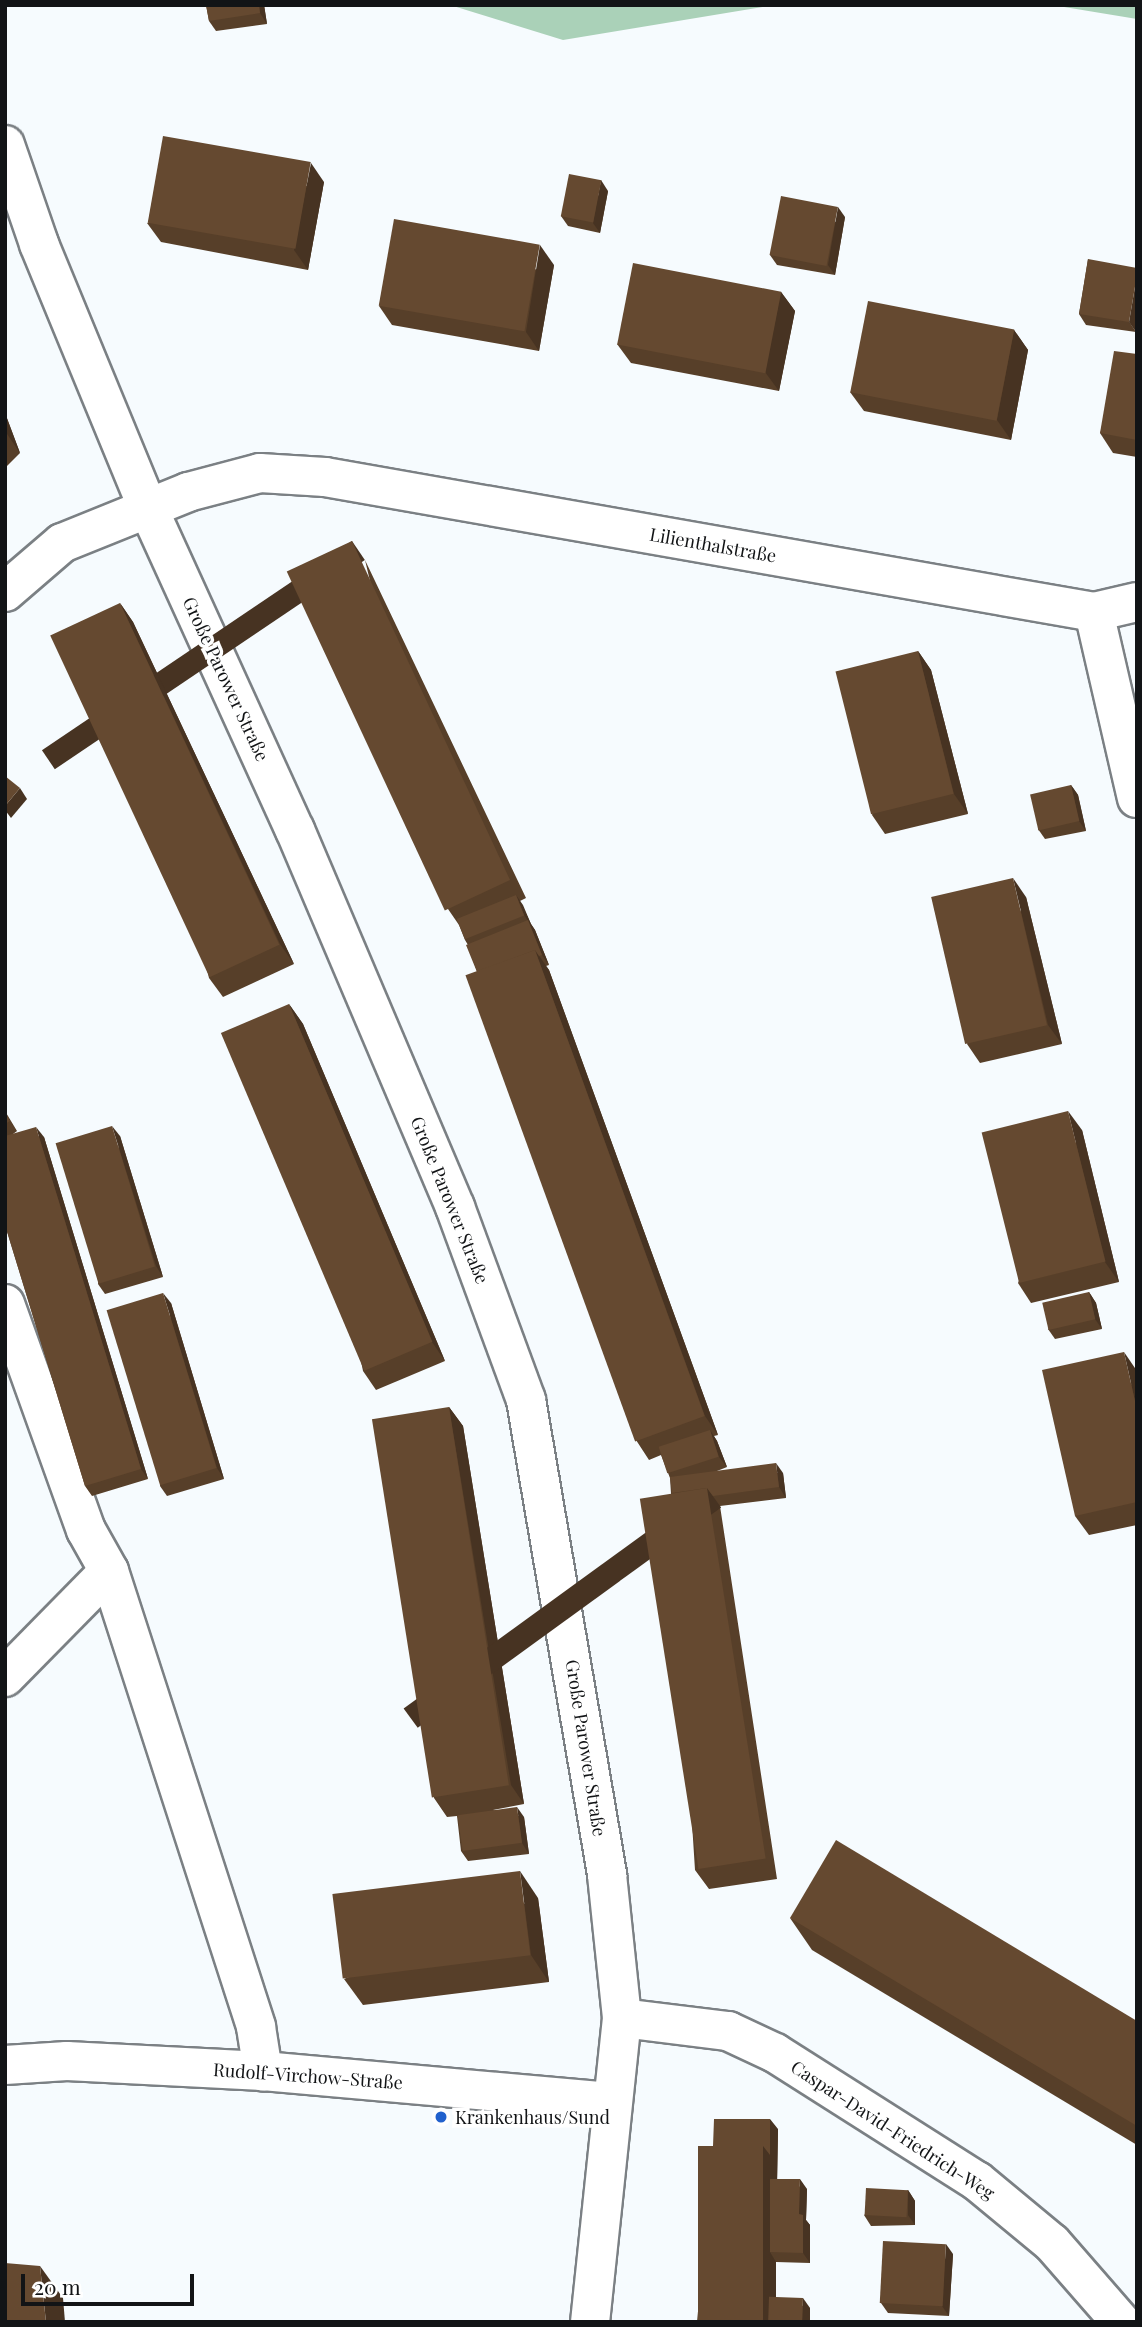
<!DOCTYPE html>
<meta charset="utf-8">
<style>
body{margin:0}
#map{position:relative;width:1142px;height:2327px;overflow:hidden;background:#f6fbfe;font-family:"Playfair Display",serif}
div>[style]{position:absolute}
.forest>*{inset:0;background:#aad1b8}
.roads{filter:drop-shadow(2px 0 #7b8084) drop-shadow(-2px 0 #7b8084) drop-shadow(0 2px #7b8084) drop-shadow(0 -2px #7b8084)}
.minor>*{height:38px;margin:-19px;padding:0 19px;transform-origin:19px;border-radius:19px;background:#fff}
.wall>*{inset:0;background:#573f29}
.shaded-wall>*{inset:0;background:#473322;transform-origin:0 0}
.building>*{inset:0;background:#654930;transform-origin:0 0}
.dots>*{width:19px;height:19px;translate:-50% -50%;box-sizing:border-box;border:4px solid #fff;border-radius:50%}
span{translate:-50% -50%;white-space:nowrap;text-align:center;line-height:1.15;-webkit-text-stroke:7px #fff;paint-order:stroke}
.street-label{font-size:18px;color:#121416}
.poi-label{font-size:18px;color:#121416}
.left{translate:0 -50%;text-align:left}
.frame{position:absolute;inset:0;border:7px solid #121416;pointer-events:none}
.scale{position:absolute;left:21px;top:2274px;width:173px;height:32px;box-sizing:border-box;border:4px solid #121416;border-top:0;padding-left:9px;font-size:21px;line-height:24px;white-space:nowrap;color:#121416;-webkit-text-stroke:5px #fff;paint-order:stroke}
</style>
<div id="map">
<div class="forest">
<i style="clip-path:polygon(450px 5px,775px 5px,563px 40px)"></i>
<i style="clip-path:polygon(1052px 5px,1137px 5px,1137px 19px)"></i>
</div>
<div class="roads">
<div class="minor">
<i style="left:5px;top:145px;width:105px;rotate:71deg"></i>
<i style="left:39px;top:244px;width:286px;rotate:67.6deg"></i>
<i style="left:148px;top:508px;width:354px;rotate:65.5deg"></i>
<i style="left:295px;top:830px;width:410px;rotate:67deg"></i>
<i style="left:455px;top:1207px;width:206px;rotate:69.8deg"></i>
<i style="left:526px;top:1400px;width:482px;rotate:80.3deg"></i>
<i style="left:607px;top:1875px;width:144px;rotate:84deg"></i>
<i style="left:622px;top:2018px;width:306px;rotate:96deg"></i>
<i style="left:5px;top:592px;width:75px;rotate:-40.7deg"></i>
<i style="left:62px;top:543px;width:136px;rotate:-22deg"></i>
<i style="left:188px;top:492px;width:74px;rotate:-14.8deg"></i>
<i style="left:260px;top:473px;width:65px;rotate:3.5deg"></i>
<i style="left:325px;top:477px;width:781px;rotate:9.96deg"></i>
<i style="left:1094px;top:612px;width:191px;rotate:77deg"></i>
<i style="left:1094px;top:612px;width:44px;rotate:-13.1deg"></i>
<i style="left:5px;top:1304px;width:240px;rotate:70.3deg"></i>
<i style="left:86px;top:1530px;width:47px;rotate:60.7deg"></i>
<i style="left:109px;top:1571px;width:479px;rotate:72.1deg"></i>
<i style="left:256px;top:2027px;width:45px;rotate:81deg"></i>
<i style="left:5px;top:1677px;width:148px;rotate:-45.5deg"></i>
<i style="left:622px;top:2018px;width:107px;rotate:7deg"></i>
<i style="left:728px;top:2031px;width:52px;rotate:25.1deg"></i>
<i style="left:775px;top:2053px;width:239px;rotate:32.4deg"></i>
<i style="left:977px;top:2181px;width:97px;rotate:39.6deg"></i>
<i style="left:1052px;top:2243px;width:105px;rotate:48.9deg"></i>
<i style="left:5px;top:2065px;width:62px;rotate:-3.7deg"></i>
<i style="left:67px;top:2061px;width:196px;rotate:2.9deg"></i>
<i style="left:263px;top:2071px;width:349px;rotate:5.1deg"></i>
</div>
</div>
<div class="wall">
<i style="clip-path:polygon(206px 5px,264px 5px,267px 24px,216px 31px,209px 21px)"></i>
<i style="clip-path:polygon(324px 182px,308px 270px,161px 242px,147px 223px)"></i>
<i style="clip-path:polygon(608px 191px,600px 233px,568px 226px,561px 216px)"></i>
<i style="clip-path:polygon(845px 217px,835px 275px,777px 265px,770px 255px)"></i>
<i style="clip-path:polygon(1088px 259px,1136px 332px,1086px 325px,1079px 314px)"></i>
<i style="clip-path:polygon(554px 265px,539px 351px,392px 325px,379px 306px)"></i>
<i style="clip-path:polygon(781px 292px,795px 311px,779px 391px,631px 363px,617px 344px)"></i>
<i style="clip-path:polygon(1014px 330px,1028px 350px,1011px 440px,864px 411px,850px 392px)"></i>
<i style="clip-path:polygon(1137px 354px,1137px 457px,1113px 453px,1100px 433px)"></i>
<i style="clip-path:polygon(5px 413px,20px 453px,5px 468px)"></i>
<i style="clip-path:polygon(365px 560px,526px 898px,520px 901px,531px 924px,535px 930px,549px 965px,546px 966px,549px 970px,718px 1435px,714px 1436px,717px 1441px,727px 1467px,717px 1471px,783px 1473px,786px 1498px,720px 1506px,777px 1879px,709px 1889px,695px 1870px,670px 1478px,661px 1455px,649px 1460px,636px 1440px,468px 945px,465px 940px,459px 925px,448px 909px)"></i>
<i style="clip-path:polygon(120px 603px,133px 622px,294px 964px,223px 997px,209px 978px)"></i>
<i style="clip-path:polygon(918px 651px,931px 670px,968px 814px,885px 834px,872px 815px)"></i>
<i style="clip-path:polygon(1071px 785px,1078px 795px,1086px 831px,1045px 839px,1038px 829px)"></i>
<i style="clip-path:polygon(1026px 897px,1062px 1044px,980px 1063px,967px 1044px)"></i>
<i style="clip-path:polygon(289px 1004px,303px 1024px,445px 1361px,376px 1390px,363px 1371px)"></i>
<i style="clip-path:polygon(5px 1111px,17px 1131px,13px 1134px,44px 1137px,148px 1479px,92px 1496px,85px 1486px,5px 1225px)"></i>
<i style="clip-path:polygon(1082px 1130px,1119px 1282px,1031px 1303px,1018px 1283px)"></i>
<i style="clip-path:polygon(120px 1136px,163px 1277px,105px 1294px,98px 1284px)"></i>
<i style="clip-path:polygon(1089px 1292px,1096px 1303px,1102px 1329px,1055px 1339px,1048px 1329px)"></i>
<i style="clip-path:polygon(171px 1303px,224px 1479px,167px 1496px,160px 1486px)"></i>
<i style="clip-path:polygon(1137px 1371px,1137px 1525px,1089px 1535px,1075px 1516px)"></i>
<i style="clip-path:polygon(449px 1407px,463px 1426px,524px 1804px,493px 1810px,524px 1817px,529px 1854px,468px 1861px,461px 1851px,457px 1816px,447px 1817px,434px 1798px)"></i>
<i style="clip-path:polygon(538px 1898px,549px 1982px,363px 2005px,344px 1979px)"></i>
<i style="clip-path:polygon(790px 1918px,1137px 2021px,1137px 2145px,812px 1950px)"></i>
<i style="clip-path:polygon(778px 2129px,777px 2179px,807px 2189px,806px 2220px,810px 2225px,810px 2263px,776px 2262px,776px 2298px,810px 2308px,810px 2322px,697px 2322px,713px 2146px)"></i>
<i style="clip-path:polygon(908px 2190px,915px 2201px,915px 2225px,871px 2226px,864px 2215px)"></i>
<i style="clip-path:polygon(953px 2254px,949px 2316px,888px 2313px,881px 2303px)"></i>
</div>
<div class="shaded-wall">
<i style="clip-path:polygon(259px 5px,264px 5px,267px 24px,260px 13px)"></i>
<i style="clip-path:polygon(311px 163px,324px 182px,308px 270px,294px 250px)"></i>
<i style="clip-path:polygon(601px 180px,608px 191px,600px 233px,593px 223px)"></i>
<i style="clip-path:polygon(838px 207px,845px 217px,835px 275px,828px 265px)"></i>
<i style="clip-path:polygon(540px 245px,554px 265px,539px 351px,526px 332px)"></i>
<i style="clip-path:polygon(1137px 275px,1137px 330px,1136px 332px,1129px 322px)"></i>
<i style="clip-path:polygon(781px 292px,795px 311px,779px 391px,765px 372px)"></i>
<i style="clip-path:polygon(1014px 330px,1028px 350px,1011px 440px,997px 420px)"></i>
<i style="clip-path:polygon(5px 413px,20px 453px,5px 431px)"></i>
<i style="left:352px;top:541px;width:23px;height:374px;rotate:56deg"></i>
<i style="clip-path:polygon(120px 603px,133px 622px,294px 964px,280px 944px)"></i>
<i style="clip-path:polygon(918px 651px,931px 670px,968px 814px,954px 794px)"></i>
<i style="clip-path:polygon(1071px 785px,1078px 795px,1086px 831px,1079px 821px)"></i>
<i style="clip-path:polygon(20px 788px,27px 799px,11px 818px,5px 810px,5px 806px)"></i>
<i style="clip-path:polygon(1013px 878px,1026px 897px,1062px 1044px,1048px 1025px)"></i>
<i style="clip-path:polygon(516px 895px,523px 905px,531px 924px,535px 930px,549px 965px,542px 955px,528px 921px,524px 915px)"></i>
<i style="clip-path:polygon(535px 950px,549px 970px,718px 1435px,705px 1416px)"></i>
<i style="clip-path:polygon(289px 1004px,303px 1024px,445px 1361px,432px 1342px)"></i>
<i style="clip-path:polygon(1068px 1111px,1082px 1130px,1119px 1282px,1105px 1262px)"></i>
<i style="clip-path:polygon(112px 1126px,120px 1136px,163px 1277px,156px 1266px)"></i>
<i style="clip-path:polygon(36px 1127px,44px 1137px,148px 1479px,141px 1469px)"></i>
<i style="clip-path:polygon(1089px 1292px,1096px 1303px,1102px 1329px,1095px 1319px)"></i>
<i style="clip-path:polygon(163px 1293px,171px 1303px,224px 1479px,217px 1468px)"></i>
<i style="clip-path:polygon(1124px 1352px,1137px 1371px,1137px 1410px)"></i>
<i style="clip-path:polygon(449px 1407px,463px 1426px,524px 1804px,511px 1785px)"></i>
<i style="clip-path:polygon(710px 1430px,717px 1441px,727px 1467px,719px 1457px)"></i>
<i style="clip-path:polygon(776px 1463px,783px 1473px,786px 1498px,779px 1487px)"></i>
<i style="left:707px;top:1488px;width:24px;height:375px;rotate:54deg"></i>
<i style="clip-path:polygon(517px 1807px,524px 1817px,529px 1854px,522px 1843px)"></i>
<i style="clip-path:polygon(520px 1871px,538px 1898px,549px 1982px,531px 1955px)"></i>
<i style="clip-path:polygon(770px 2119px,778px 2129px,776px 2252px,770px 2252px,776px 2262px,776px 2322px,762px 2322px,763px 2146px)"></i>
<i style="clip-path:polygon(800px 2179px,807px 2189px,806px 2220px,810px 2225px,810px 2263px,803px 2253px,799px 2214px)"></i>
<i style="clip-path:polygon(908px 2190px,915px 2201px,915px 2225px,908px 2215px)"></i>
<i style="clip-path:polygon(946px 2244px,953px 2254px,949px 2316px,942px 2306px)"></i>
<i style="clip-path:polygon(40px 2266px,63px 2298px,65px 2322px,46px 2322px)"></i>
<i style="clip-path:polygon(803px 2298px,810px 2308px,810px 2322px,802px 2322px)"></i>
</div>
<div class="building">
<i style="clip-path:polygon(206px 5px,259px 5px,260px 13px,209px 21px)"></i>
<i style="left:163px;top:136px;width:150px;height:88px;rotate:10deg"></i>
<i style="left:569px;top:174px;width:33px;height:43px;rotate:11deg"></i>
<i style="left:781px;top:196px;width:58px;height:60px;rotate:11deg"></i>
<i style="left:394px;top:219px;width:148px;height:88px;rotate:10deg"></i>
<i style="clip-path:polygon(1088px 259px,1137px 268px,1137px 275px,1129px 322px,1079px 314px)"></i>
<i style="left:633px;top:263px;width:151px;height:83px;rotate:11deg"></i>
<i style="left:868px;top:301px;width:149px;height:93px;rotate:11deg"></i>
<i style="clip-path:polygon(1114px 351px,1137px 354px,1137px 440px,1100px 433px)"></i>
<i style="left:352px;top:541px;width:374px;height:72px;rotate:65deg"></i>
<i style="left:120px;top:603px;width:377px;height:77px;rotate:65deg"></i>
<i style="left:918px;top:651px;width:147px;height:85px;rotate:76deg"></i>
<i style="clip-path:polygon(5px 776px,20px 788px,5px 806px)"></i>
<i style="left:1071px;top:785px;width:37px;height:42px;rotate:77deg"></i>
<i style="left:1013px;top:878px;width:151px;height:84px;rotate:77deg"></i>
<i style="left:516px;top:895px;width:22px;height:64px;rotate:68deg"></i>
<i style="clip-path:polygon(528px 920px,542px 955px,539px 956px,535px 950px,477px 972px,466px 945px)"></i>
<i style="left:535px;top:950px;width:496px;height:74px;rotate:70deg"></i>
<i style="left:289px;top:1004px;width:367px;height:74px;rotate:67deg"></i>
<i style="left:1068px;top:1111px;width:155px;height:89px;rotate:76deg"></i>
<i style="clip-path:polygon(5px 1113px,10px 1121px,5px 1124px)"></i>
<i style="left:112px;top:1126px;width:147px;height:59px;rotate:73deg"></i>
<i style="clip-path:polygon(36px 1127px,141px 1469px,85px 1486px,5px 1225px,5px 1136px)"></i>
<i style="left:1089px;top:1292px;width:28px;height:48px;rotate:77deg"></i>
<i style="left:163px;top:1293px;width:183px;height:59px;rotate:73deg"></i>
<i style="clip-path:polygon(1124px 1352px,1137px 1410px,1137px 1502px,1075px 1516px,1042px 1370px)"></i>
<i style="left:449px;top:1407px;width:383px;height:78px;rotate:81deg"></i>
<i style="left:710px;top:1430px;width:28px;height:54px;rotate:72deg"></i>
<i style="clip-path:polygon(776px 1463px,779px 1487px,713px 1496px,707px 1488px,672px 1493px,670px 1477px)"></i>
<i style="left:707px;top:1488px;width:375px;height:68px;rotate:81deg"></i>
<i style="left:517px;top:1807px;width:36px;height:60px;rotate:82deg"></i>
<i style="clip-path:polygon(836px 1840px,1137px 2021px,1137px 2126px,790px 1918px)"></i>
<i style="left:520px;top:1871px;width:85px;height:189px;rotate:83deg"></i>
<i style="clip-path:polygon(714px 2119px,770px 2119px,770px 2155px,763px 2146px,713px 2146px)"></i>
<i style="left:698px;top:2146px;width:65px;height:176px"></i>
<i style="clip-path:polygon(770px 2179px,800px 2179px,799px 2214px,803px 2215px,803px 2253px,770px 2252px)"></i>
<i style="left:866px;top:2188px;width:42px;height:27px;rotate:3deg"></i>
<i style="left:883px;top:2241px;width:63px;height:62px;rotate:3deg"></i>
<i style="clip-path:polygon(5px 2263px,40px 2266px,46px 2322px,5px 2322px)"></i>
<i style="left:803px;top:2298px;width:24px;height:34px;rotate:92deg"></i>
</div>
<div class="dots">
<i style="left:441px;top:2117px;background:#2161cd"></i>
</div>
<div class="street-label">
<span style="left:713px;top:545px;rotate:10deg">Lilienthalstraße</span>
<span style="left:226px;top:679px;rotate:65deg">Große Parower Straße</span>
<span style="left:450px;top:1200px;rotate:68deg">Große Parower Straße</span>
<span style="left:586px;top:1748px;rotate:81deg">Große Parower Straße</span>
<span style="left:308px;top:2076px;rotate:4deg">Rudolf-Virchow-Straße</span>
<span style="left:893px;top:2130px;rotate:33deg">Caspar-David-Friedrich-Weg</span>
</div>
<div class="poi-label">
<span class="left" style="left:455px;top:2117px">Krankenhaus/Sund</span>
</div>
<div class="frame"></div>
<div class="scale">20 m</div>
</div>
